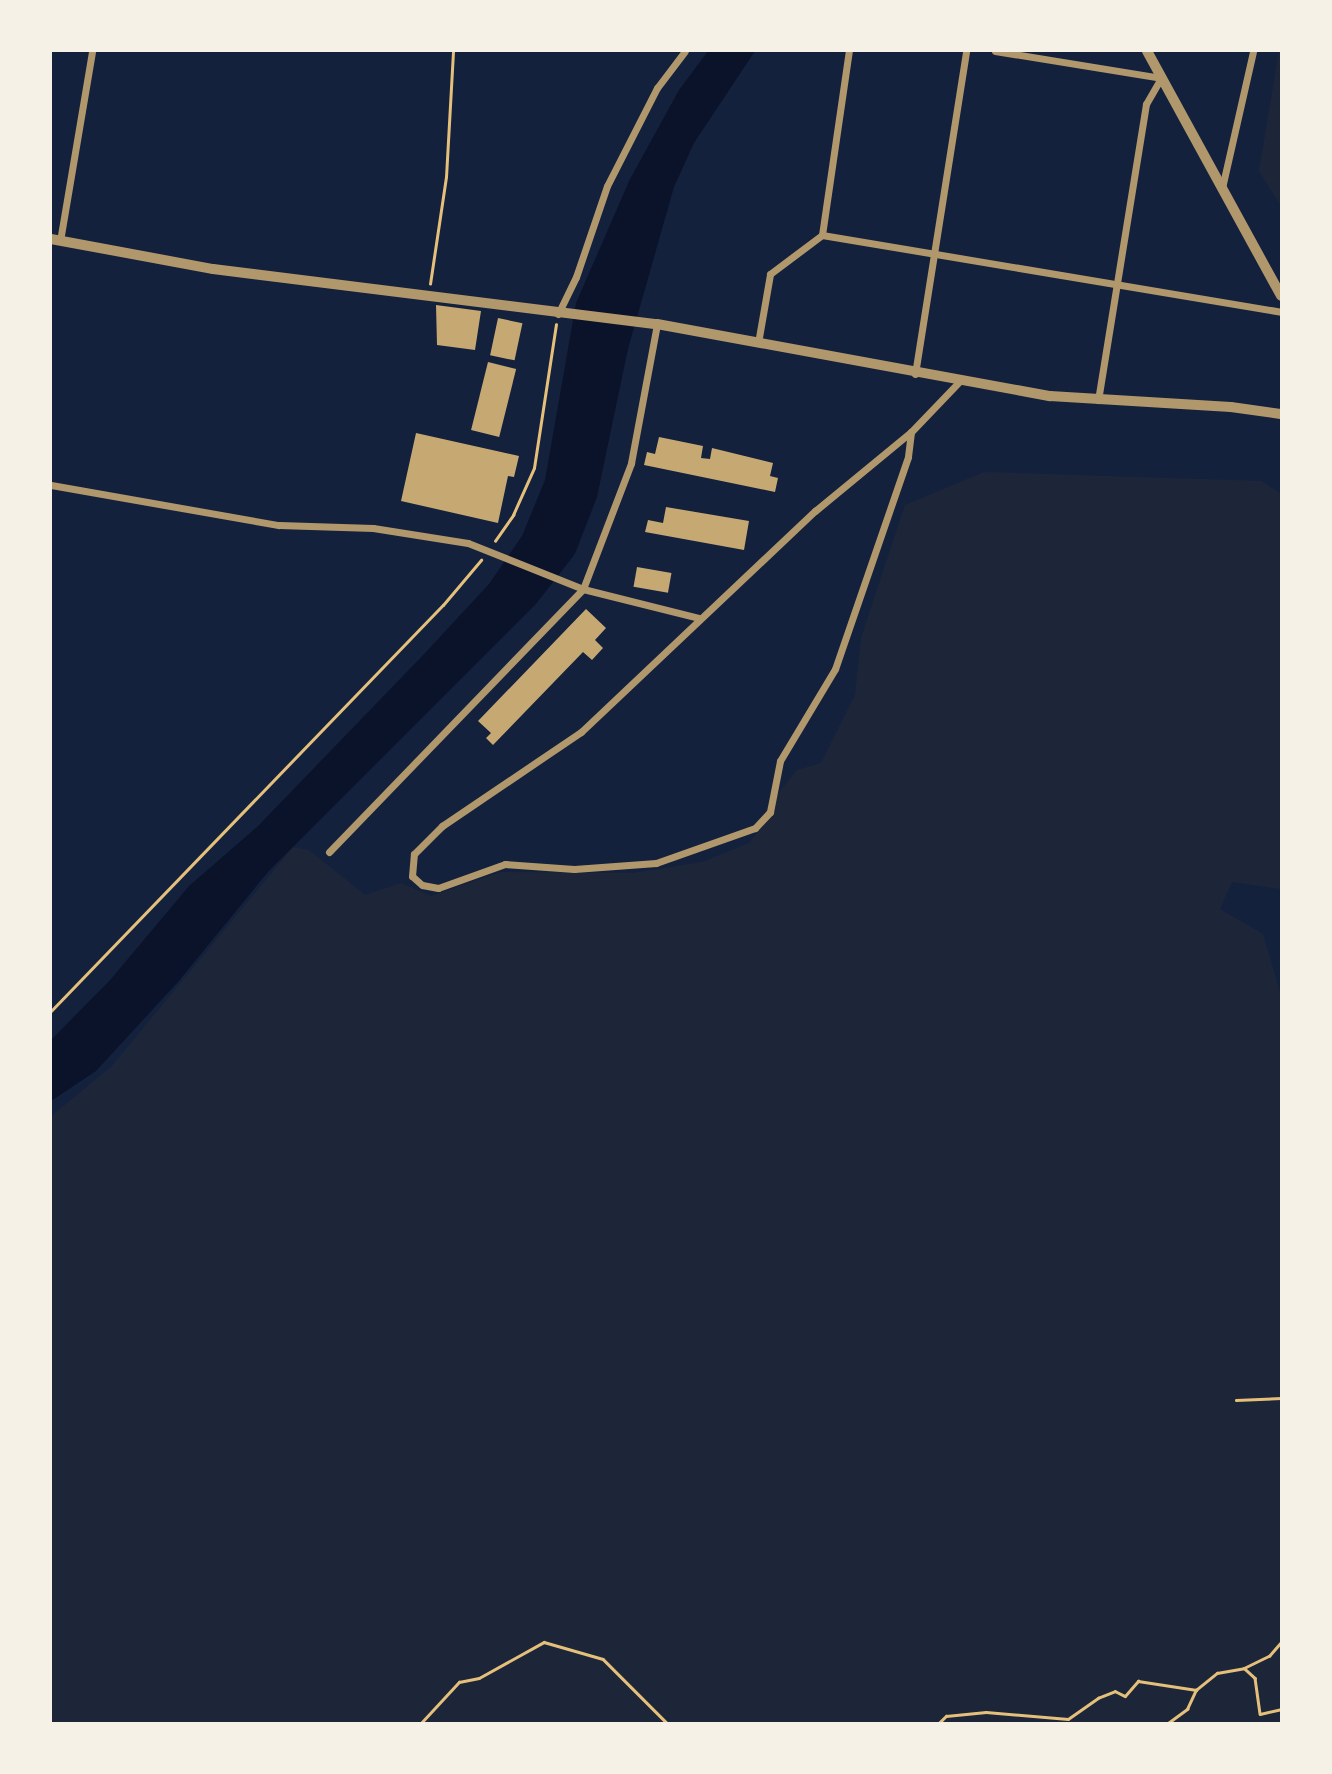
<!DOCTYPE html>
<style>
body{margin:0}
#map{position:relative;width:1332px;height:1774px;overflow:hidden;background:#14213d;font-family:"Public Sans",sans-serif}
div>[style]{position:absolute}
.green>*{inset:0;background:#1d2539}
.water>*{inset:0;background:#0b132b}
.building>*{inset:0;background:#c6a872;transform-origin:0 0}
.path>*{height:2.5px;margin:-1.25px;padding:0 1.25px;transform-origin:1.25px;border-radius:1.25px;background:#e5c07b}
.minor>*{height:7px;margin:-3.5px;padding:0 3.5px;transform-origin:3.5px;border-radius:3.5px;background:#b1986c}
.tertiary>*{height:10px;margin:-5px;padding:0 5px;transform-origin:5px;border-radius:5px;background:#b1986c}
span{translate:-50% -50%;white-space:nowrap;text-align:center;line-height:1.15;-webkit-text-stroke:7px #f6f1e7;paint-order:stroke}
.frame{position:absolute;inset:0;border:52px solid #f6f1e7;pointer-events:none}
</style>
<div id="map">
<div class="green">
<i style="clip-path:polygon(1279px 51px,1281px 51px,1281px 206px,1259px 171px)"></i>
<i style="clip-path:polygon(984px 472px,1262px 481px,1281px 494px,1281px 889px,1232px 882px,1220px 909px,1263px 934px,1281px 995px,1281px 1723px,51px 1723px,51px 1116px,111px 1067px,293px 847px,309px 850px,365px 895px,401px 883px,431px 896px,501px 872px,633px 873px,702px 862px,749px 843px,767px 820px,766px 808px,797px 770px,821px 763px,855px 695px,861px 638px,905px 505px)"></i>
</div>
<div class="water">
<i style="clip-path:polygon(708px 51px,755px 51px,694px 143px,674px 187px,628px 349px,597px 497px,575px 554px,536px 604px,268px 872px,178px 982px,96px 1071px,51px 1101px,51px 1040px,111px 979px,189px 886px,258px 826px,425px 653px,489px 584px,522px 536px,545px 480px,576px 303px,630px 179px,679px 90px)"></i>
</div>
<div class="building">
<i style="clip-path:polygon(436px 305px,481px 311px,475px 350px,437px 345px)"></i>
<i style="left:498px;top:318px;width:25px;height:38px;rotate:12deg"></i>
<i style="left:488px;top:362px;width:29px;height:70px;rotate:14deg"></i>
<i style="clip-path:polygon(416px 433px,519px 456px,514px 477px,508px 476px,498px 523px,401px 501px)"></i>
<i style="clip-path:polygon(659px 437px,703px 446px,701px 458px,710px 459px,712px 448px,773px 463px,770px 476px,778px 478px,775px 492px,644px 465px,647px 452px,655px 454px)"></i>
<i style="clip-path:polygon(666px 507px,749px 521px,744px 550px,645px 532px,648px 520px,663px 523px)"></i>
<i style="left:637px;top:567px;width:35px;height:20px;rotate:10deg"></i>
<i style="clip-path:polygon(586px 609px,606px 628px,595px 640px,603px 648px,592px 660px,583px 652px,493px 745px,486px 738px,491px 733px,478px 721px)"></i>
</div>
<div class="path">
<i style="left:430px;top:284px;width:108px;rotate:-81.5deg"></i>
<i style="left:446px;top:177px;width:126px;rotate:-86.8deg"></i>
<i style="left:495px;top:541px;width:32px;rotate:-55deg"></i>
<i style="left:513px;top:515px;width:51px;rotate:-65.9deg"></i>
<i style="left:534px;top:468px;width:145px;rotate:-81.3deg"></i>
<i style="left:51px;top:1011px;width:564px;rotate:-46.01deg"></i>
<i style="left:443px;top:605px;width:59px;rotate:-49.8deg"></i>
<i style="left:1236px;top:1400px;width:45px;rotate:-2.5deg"></i>
<i style="left:1244px;top:1668px;width:15px;rotate:42deg"></i>
<i style="left:1255px;top:1678px;width:36px;rotate:82deg"></i>
<i style="left:1260px;top:1714px;width:22px;rotate:-13deg"></i>
<i style="left:421px;top:1723px;width:56px;rotate:-47.2deg"></i>
<i style="left:459px;top:1682px;width:20px;rotate:-11deg"></i>
<i style="left:479px;top:1678px;width:74px;rotate:-29deg"></i>
<i style="left:544px;top:1642px;width:61px;rotate:16.1deg"></i>
<i style="left:603px;top:1659px;width:91px;rotate:45deg"></i>
<i style="left:939px;top:1723px;width:10px;rotate:-45deg"></i>
<i style="left:946px;top:1716px;width:40px;rotate:-5.7deg"></i>
<i style="left:986px;top:1712px;width:82px;rotate:4.9deg"></i>
<i style="left:1068px;top:1719px;width:37px;rotate:-35deg"></i>
<i style="left:1098px;top:1698px;width:18px;rotate:-22deg"></i>
<i style="left:1115px;top:1691px;width:11px;rotate:27deg"></i>
<i style="left:1125px;top:1696px;width:20px;rotate:-49deg"></i>
<i style="left:1138px;top:1681px;width:59px;rotate:8.8deg"></i>
<i style="left:1168px;top:1723px;width:24px;rotate:-36deg"></i>
<i style="left:1187px;top:1709px;width:21px;rotate:-65deg"></i>
<i style="left:1196px;top:1690px;width:27px;rotate:-39deg"></i>
<i style="left:1217px;top:1673px;width:27px;rotate:-10deg"></i>
<i style="left:1244px;top:1668px;width:28px;rotate:-26deg"></i>
<i style="left:1269px;top:1656px;width:18px;rotate:-49deg"></i>
</div>
<div class="minor">
<i style="left:995px;top:51px;width:168px;rotate:9.2deg"></i>
<i style="left:1161px;top:78px;width:30px;rotate:120deg"></i>
<i style="left:1146px;top:104px;width:300px;rotate:99.2deg"></i>
<i style="left:1222px;top:188px;width:140px;rotate:-77.2deg"></i>
<i style="left:822px;top:235px;width:465px;rotate:9.5deg"></i>
<i style="left:60px;top:241px;width:193px;rotate:-80.4deg"></i>
<i style="left:558px;top:314px;width:41px;rotate:-64.1deg"></i>
<i style="left:576px;top:277px;width:96px;rotate:-71.2deg"></i>
<i style="left:607px;top:186px;width:110px;rotate:-63deg"></i>
<i style="left:657px;top:88px;width:46px;rotate:-52.9deg"></i>
<i style="left:758px;top:343px;width:70px;rotate:-80.1deg"></i>
<i style="left:770px;top:274px;width:65px;rotate:-36.9deg"></i>
<i style="left:822px;top:235px;width:186px;rotate:-81.7deg"></i>
<i style="left:915px;top:374px;width:327px;rotate:-81deg"></i>
<i style="left:911px;top:432px;width:25px;rotate:97deg"></i>
<i style="left:908px;top:457px;width:224px;rotate:109deg"></i>
<i style="left:835px;top:669px;width:107px;rotate:120.9deg"></i>
<i style="left:780px;top:761px;width:52px;rotate:101.1deg"></i>
<i style="left:770px;top:812px;width:22px;rotate:133deg"></i>
<i style="left:755px;top:828px;width:105px;rotate:160.5deg"></i>
<i style="left:656px;top:863px;width:82px;rotate:175.8deg"></i>
<i style="left:574px;top:869px;width:69px;rotate:-175.9deg"></i>
<i style="left:505px;top:864px;width:71px;rotate:160.3deg"></i>
<i style="left:438px;top:888px;width:16px;rotate:-169deg"></i>
<i style="left:422px;top:885px;width:13px;rotate:-138deg"></i>
<i style="left:412px;top:876px;width:22px;rotate:-85deg"></i>
<i style="left:414px;top:854px;width:40px;rotate:-45deg"></i>
<i style="left:442px;top:826px;width:168px;rotate:-34.1deg"></i>
<i style="left:581px;top:732px;width:322px;rotate:-43.4deg"></i>
<i style="left:815px;top:511px;width:124px;rotate:-39.5deg"></i>
<i style="left:911px;top:432px;width:69px;rotate:-46.2deg"></i>
<i style="left:51px;top:485px;width:231px;rotate:10deg"></i>
<i style="left:279px;top:525px;width:94px;rotate:1.8deg"></i>
<i style="left:373px;top:528px;width:96px;rotate:9deg"></i>
<i style="left:468px;top:543px;width:124px;rotate:21.8deg"></i>
<i style="left:583px;top:589px;width:120px;rotate:14deg"></i>
<i style="left:329px;top:852px;width:366px;rotate:-46deg"></i>
<i style="left:583px;top:589px;width:135px;rotate:-69.1deg"></i>
<i style="left:631px;top:463px;width:141px;rotate:-79.4deg"></i>
</div>
<div class="tertiary">
<i style="left:1147px;top:51px;width:279px;rotate:61.3deg"></i>
<i style="left:51px;top:239px;width:165px;rotate:10.5deg"></i>
<i style="left:213px;top:269px;width:447px;rotate:7.1deg"></i>
<i style="left:657px;top:324px;width:400px;rotate:10.4deg"></i>
<i style="left:1050px;top:396px;width:181px;rotate:3.5deg"></i>
<i style="left:1231px;top:407px;width:50px;rotate:8deg"></i>
</div>
<div class="frame"></div>
</div>
